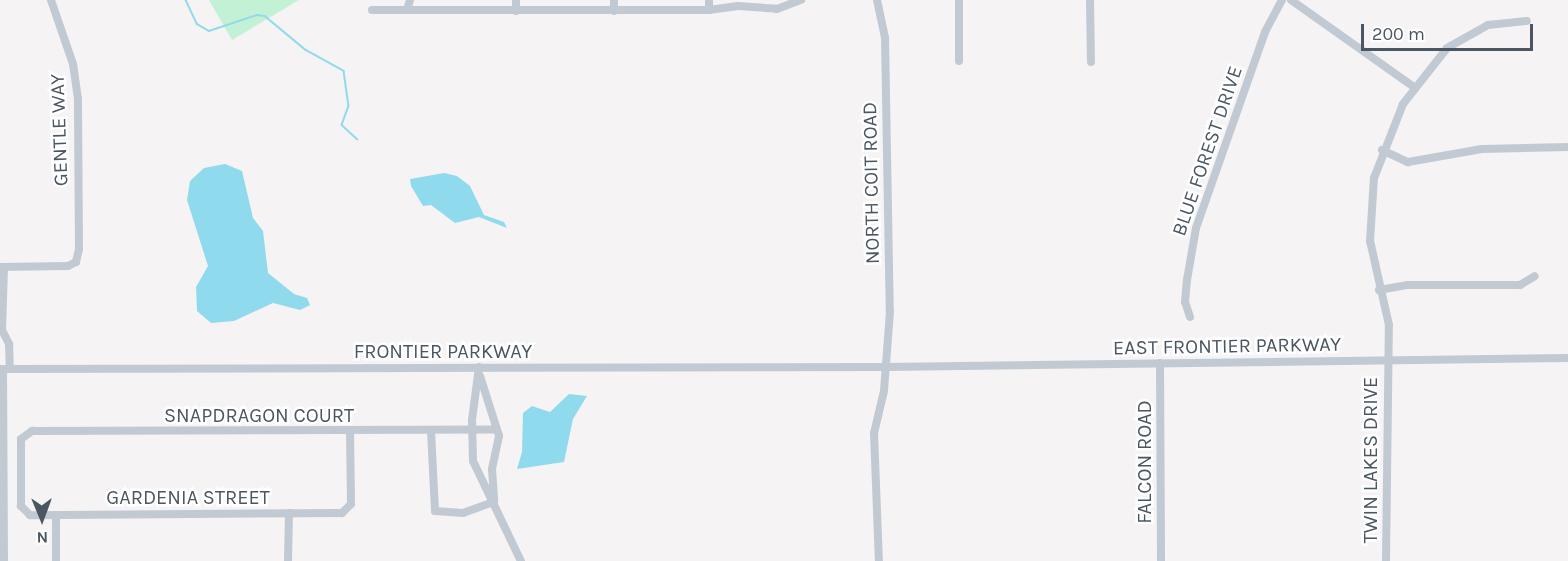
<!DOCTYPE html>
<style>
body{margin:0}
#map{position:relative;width:1568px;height:561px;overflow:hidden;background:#f5f3f3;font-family:Karla,sans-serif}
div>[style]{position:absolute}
.green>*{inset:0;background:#c3f1d5}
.water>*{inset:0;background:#90daee}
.stream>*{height:1.5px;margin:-0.75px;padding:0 0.75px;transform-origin:0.75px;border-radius:0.75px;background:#90daee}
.minor>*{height:8px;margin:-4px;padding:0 4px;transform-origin:4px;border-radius:4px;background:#c1cad2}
span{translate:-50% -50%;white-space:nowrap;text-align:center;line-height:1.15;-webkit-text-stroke:5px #fff;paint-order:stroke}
.street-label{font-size:20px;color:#4a5661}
.north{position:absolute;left:12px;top:489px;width:60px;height:60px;-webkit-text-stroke:4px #fff;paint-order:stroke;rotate:179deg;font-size:16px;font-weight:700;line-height:24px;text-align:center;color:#4a5661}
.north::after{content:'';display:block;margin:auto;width:21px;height:27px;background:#4a5661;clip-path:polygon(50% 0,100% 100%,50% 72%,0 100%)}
.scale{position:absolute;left:1361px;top:24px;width:172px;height:27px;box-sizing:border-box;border:3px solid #4a5661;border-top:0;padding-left:8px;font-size:18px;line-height:21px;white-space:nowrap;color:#4a5661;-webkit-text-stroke:4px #fff;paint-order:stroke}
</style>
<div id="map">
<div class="green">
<i style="clip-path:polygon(209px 0,299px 0,232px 40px)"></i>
</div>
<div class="water">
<i style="clip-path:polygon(225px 164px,242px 171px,253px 218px,263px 231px,268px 273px,294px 294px,307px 298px,310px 305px,300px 310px,273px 303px,234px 321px,211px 323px,197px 311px,196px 287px,208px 266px,187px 200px,190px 181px,204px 168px)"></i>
<i style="clip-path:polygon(444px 173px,457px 176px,470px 186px,484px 215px,504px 222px,507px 228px,479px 217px,455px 223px,431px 205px,423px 206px,411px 186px,410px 179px)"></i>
<i style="clip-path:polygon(569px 394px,587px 396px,573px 419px,564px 462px,517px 469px,522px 452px,523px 413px,532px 406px,550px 412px)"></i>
</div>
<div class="stream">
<i style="left:186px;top:0;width:26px;rotate:65deg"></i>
<i style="left:197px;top:24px;width:14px;rotate:30deg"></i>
<i style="left:209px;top:31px;width:51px;rotate:-18.4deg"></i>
<i style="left:257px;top:15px;width:8px;rotate:7deg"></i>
<i style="left:265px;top:16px;width:53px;rotate:39.7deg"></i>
<i style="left:306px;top:50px;width:43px;rotate:28.9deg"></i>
<i style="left:344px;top:71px;width:35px;rotate:82deg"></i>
<i style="left:349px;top:106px;width:20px;rotate:110deg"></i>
<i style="left:342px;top:125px;width:21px;rotate:43deg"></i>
</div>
<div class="minor">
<i style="left:516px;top:0;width:11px;rotate:90deg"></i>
<i style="left:614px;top:0;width:11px;rotate:90deg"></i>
<i style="left:877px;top:0;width:39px;rotate:78deg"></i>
<i style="left:885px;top:38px;width:273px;rotate:89deg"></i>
<i style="left:890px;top:311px;width:80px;rotate:94.3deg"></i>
<i style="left:884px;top:391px;width:43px;rotate:103.4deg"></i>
<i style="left:874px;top:433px;width:128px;rotate:87.8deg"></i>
<i style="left:959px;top:0;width:61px;rotate:90deg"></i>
<i style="left:1090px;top:0;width:62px;rotate:89.1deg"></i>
<i style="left:1291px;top:0;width:151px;rotate:35.3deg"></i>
<i style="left:372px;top:10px;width:337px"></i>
<i style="left:709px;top:10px;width:29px;rotate:-8deg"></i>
<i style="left:738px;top:6px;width:39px;rotate:4deg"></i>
<i style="left:777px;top:9px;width:26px;rotate:-21deg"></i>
<i style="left:407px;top:10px;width:10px;rotate:-73deg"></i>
<i style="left:709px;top:10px;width:10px;rotate:-90deg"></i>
<i style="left:1382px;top:150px;width:29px;rotate:25deg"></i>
<i style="left:1408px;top:162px;width:75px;rotate:-10deg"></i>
<i style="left:1482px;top:149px;width:86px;rotate:-1.3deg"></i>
<i style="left:0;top:267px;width:68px;rotate:-0.8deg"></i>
<i style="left:68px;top:266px;width:9px;rotate:-27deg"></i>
<i style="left:76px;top:262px;width:13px;rotate:-77deg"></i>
<i style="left:79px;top:249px;width:150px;rotate:-90.4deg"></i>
<i style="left:78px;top:99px;width:35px;rotate:-98deg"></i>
<i style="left:73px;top:64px;width:68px;rotate:-109deg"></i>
<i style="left:4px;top:267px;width:63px;rotate:91.8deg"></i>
<i style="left:2px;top:330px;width:16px;rotate:63deg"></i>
<i style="left:9px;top:344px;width:25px;rotate:88deg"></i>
<i style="left:1379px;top:290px;width:28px;rotate:-10deg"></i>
<i style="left:1407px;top:285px;width:113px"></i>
<i style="left:1520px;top:285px;width:17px;rotate:-31deg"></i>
<i style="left:1190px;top:317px;width:16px;rotate:-108deg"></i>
<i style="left:1185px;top:302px;width:22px;rotate:-85deg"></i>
<i style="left:1187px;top:280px;width:53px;rotate:-80.2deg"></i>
<i style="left:1196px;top:228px;width:208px;rotate:-70.6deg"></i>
<i style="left:1265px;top:32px;width:36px;rotate:-62deg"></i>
<i style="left:1160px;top:363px;width:198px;rotate:89.7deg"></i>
<i style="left:479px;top:367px;width:53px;rotate:97.5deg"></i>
<i style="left:472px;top:420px;width:41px;rotate:88.6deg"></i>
<i style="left:473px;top:461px;width:111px;rotate:64.4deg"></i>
<i style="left:0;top:369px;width:886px;rotate:-0.13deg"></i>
<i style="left:886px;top:367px;width:682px;rotate:-0.76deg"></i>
<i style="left:3px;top:369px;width:192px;rotate:89.7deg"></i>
<i style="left:480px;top:376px;width:63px;rotate:72.4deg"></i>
<i style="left:499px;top:436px;width:34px;rotate:102deg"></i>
<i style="left:492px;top:469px;width:32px;rotate:86deg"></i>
<i style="left:350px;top:431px;width:73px;rotate:89.2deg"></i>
<i style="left:351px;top:504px;width:13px;rotate:135deg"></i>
<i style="left:342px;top:513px;width:312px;rotate:179.6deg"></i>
<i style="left:30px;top:515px;width:13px;rotate:-135deg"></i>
<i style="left:21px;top:506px;width:67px;rotate:-90deg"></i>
<i style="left:21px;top:439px;width:14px;rotate:-36deg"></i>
<i style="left:32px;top:431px;width:465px;rotate:-0.2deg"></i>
<i style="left:431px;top:431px;width:80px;rotate:87.1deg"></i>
<i style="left:435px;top:511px;width:28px;rotate:4deg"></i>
<i style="left:463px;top:513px;width:33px;rotate:-20deg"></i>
<i style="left:56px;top:515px;width:46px;rotate:90deg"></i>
<i style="left:288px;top:561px;width:48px;rotate:-88.8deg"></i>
<i style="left:1386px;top:561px;width:236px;rotate:-89.3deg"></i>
<i style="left:1389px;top:325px;width:86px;rotate:-102.7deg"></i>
<i style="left:1370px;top:241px;width:63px;rotate:-86.4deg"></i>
<i style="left:1374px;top:178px;width:79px;rotate:-68.6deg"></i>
<i style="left:1403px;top:104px;width:71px;rotate:-51.8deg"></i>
<i style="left:1447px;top:48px;width:47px;rotate:-29.3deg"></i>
<i style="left:1488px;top:25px;width:39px;rotate:-6deg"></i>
</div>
<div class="street-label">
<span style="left:59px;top:130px;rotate:-92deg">GENTLE WAY</span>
<span style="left:1207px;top:151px;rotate:-71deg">BLUE FOREST DRIVE</span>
<span style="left:871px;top:183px;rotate:-91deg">NORTH COIT ROAD</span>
<span style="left:1227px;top:346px;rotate:-1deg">EAST FRONTIER PARKWAY</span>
<span style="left:443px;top:351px">FRONTIER PARKWAY</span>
<span style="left:259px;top:415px">SNAPDRAGON COURT</span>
<span style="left:1370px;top:460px;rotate:-90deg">TWIN LAKES DRIVE</span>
<span style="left:1144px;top:462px;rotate:-90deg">FALCON ROAD</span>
<span style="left:188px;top:497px">GARDENIA STREET</span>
</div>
<div class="north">N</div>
<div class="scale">200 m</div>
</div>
